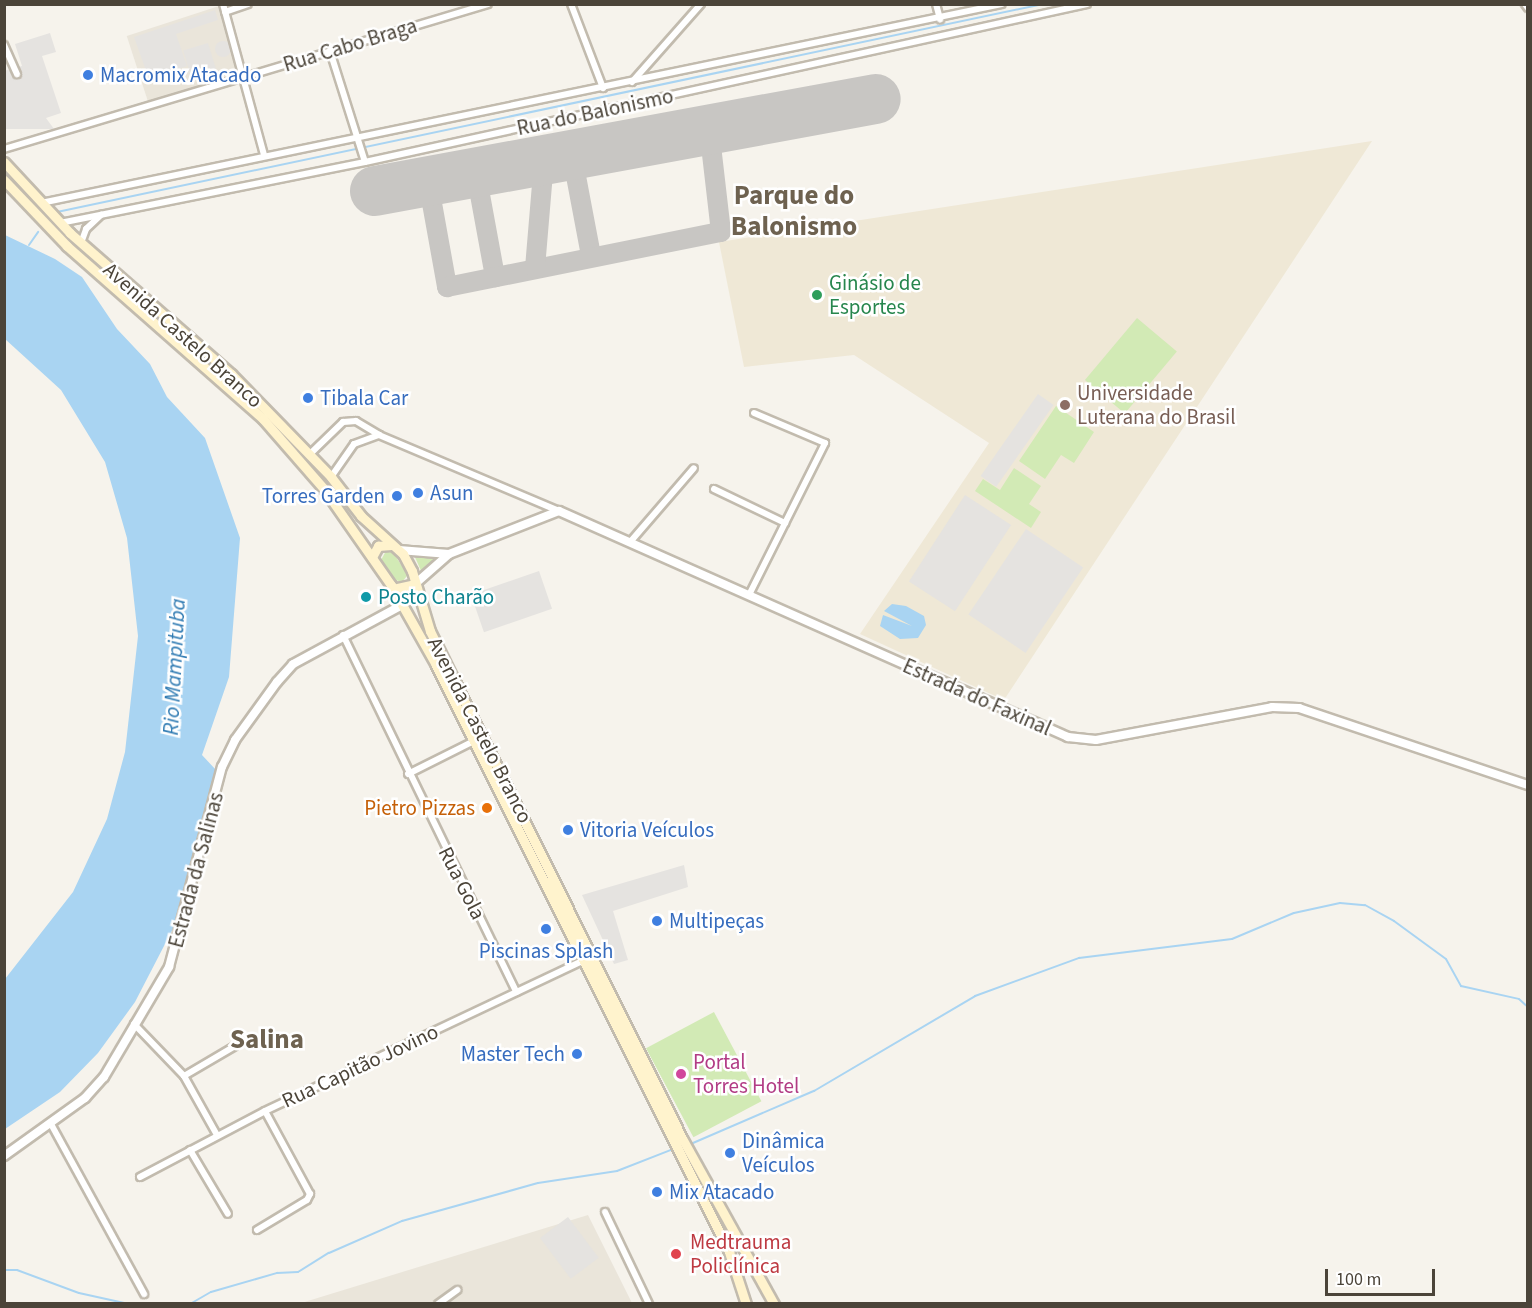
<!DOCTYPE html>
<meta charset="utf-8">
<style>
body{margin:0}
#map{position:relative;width:1532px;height:1308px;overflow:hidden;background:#f6f3ec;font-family:"Source Sans 3",sans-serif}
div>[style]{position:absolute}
.residential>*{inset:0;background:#eae5da;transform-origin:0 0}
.education>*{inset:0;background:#efe8d6}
.green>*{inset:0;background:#d2eab5;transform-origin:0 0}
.parking>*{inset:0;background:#e5e3e0;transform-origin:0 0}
.round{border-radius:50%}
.water>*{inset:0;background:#a9d4f2}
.stream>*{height:2px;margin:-1px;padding:0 1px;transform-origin:1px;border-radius:1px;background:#a9d4f2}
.taxiway>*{height:20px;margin:-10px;padding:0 10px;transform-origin:10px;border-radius:10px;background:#c8c6c3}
.runway>*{height:50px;margin:-25px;padding:0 25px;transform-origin:25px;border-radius:25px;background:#c8c6c3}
.roads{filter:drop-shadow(2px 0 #c2bbae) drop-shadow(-2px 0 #c2bbae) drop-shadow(0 2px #c2bbae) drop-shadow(0 -2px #c2bbae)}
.minor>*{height:6px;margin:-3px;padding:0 3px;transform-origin:3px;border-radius:3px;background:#fff}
.tertiary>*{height:8px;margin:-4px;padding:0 4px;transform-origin:4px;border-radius:4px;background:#fff}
.secondary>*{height:9px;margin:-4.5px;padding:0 4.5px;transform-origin:4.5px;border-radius:4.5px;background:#fff3cd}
.dots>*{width:16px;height:16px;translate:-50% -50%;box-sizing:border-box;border:3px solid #fff;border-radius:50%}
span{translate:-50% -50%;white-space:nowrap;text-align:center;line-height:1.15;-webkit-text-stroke:5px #fff;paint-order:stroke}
.street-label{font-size:21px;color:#4b4439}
.shop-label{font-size:21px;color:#366cbe}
.left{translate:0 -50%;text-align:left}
.right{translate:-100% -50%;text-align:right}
.leisure-label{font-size:21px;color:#27864d}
.education-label{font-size:21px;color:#785e54}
.culture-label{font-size:21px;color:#0d838f}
.food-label{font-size:21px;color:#c56008}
.hotel-label{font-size:21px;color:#b23c85}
.health-label{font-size:21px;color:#be3a42}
.water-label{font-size:22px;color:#2e7ab2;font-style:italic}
.district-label{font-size:27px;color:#6e6250;font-weight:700}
.frame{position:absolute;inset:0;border:6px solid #4b4439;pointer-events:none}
.scale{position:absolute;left:1325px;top:1269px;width:110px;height:27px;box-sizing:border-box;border:3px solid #4b4439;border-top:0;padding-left:8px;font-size:18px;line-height:21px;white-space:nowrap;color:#4b4439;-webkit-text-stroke:4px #fff;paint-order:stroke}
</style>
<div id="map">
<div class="residential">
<i style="left:219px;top:6px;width:73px;height:97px;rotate:72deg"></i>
<i style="clip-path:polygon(588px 1215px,632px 1303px,298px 1304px)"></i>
</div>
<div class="education">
<i style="clip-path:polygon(1372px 141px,1004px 700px,860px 634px,989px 443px,854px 355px,744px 367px,719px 242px)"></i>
</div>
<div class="green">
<i style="left:1137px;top:318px;width:52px;height:81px;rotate:40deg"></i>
<i style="clip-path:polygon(1056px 406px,1094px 432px,1074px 463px,1061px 455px,1045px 479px,1019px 461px)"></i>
<i style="clip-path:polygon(1014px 468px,1041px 486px,1029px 504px,1041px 512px,1031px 528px,975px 491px,983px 479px,1000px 490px)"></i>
<i style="clip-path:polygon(386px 551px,393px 552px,405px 571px,407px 576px,402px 582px,392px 579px,381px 560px)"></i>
<i style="clip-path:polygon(414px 555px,436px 560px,422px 573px)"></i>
<i style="left:714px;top:1012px;width:101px;height:77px;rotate:62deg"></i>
</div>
<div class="parking">
<i style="clip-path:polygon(215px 10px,218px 20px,176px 34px,187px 66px,149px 79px,134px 37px)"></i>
<i style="clip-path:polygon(50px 33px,56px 52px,42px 56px,61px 113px,46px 118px,54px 129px,5px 129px,4px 71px,22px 66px,15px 44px)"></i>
<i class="round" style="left:215px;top:41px;width:16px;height:16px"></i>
<i style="left:208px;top:43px;width:27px;height:26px;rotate:73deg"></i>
<i style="left:1038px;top:394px;width:19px;height:100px;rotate:35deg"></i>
<i style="left:965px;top:495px;width:55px;height:103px;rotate:33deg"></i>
<i style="left:1026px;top:529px;width:69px;height:103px;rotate:34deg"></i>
<i style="left:539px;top:571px;width:40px;height:72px;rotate:71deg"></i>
<i style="clip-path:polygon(684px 865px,688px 887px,613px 911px,628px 960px,614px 964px,582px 895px)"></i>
<i style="left:568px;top:1217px;width:51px;height:35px;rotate:53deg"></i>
</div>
<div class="water">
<i style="clip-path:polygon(5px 235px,55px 259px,82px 277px,117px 329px,150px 364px,167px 397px,205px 438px,240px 538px,229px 677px,202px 755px,216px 770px,179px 917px,135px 1002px,98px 1053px,60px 1092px,5px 1129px,5px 979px,73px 892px,107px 819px,125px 752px,138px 636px,127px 538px,105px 462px,61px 390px,5px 339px)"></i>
<i style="clip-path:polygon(892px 604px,906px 606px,924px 616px,926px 625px,918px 638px,900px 639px,880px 626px,883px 615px,912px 626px,884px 611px)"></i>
</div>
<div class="stream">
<i style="left:57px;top:212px;width:1008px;rotate:-11.91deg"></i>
<i style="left:29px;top:245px;width:16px;rotate:-55deg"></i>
<i style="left:693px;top:1143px;width:132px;rotate:-23.3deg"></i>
<i style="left:814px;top:1091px;width:187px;rotate:-30.5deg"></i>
<i style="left:975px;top:996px;width:111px;rotate:-20.1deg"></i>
<i style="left:1079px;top:958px;width:154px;rotate:-7.1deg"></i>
<i style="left:1232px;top:939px;width:67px;rotate:-22.8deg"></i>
<i style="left:1294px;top:913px;width:47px;rotate:-12.3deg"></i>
<i style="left:1340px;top:903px;width:25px;rotate:5deg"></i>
<i style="left:1365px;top:905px;width:33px;rotate:29deg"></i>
<i style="left:1394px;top:921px;width:64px;rotate:36.2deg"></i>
<i style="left:1446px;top:959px;width:31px;rotate:61deg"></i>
<i style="left:1461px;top:986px;width:59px;rotate:12.6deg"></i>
<i style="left:1519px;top:999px;width:12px;rotate:42deg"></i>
<i style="left:4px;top:1270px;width:13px"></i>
<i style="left:17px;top:1270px;width:66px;rotate:20.4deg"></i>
<i style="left:79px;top:1293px;width:51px;rotate:12.4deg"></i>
<i style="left:190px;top:1304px;width:24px;rotate:-30deg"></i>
<i style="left:211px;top:1292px;width:69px;rotate:-16.1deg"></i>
<i style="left:277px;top:1273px;width:21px;rotate:-3deg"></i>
<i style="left:298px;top:1272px;width:36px;rotate:-32deg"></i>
<i style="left:329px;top:1253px;width:80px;rotate:-23.7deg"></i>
<i style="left:402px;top:1221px;width:141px;rotate:-15.6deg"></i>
<i style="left:538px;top:1183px;width:80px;rotate:-8.6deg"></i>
<i style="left:617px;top:1171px;width:58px;rotate:-21.3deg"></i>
</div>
<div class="taxiway">
<i style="left:572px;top:155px;width:103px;rotate:79.3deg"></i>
<i style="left:476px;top:173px;width:106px;rotate:79.6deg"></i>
<i style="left:428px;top:181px;width:108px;rotate:79.8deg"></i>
<i style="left:447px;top:287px;width:279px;rotate:-11.4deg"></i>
<i style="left:721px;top:232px;width:104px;rotate:-96.6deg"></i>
<i style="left:535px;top:268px;width:108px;rotate:-85.2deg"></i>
</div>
<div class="runway">
<i style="left:375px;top:191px;width:509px;rotate:-10.41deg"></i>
</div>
<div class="roads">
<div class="minor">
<i style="left:223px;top:4px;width:156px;rotate:74.8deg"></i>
<i style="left:571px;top:4px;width:90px;rotate:69.1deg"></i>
<i style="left:936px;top:4px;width:16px;rotate:75deg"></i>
<i style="left:1525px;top:4px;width:5px;rotate:53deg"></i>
<i style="left:225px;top:12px;width:24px;rotate:-19deg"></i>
<i style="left:4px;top:45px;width:32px;rotate:66deg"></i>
<i style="left:330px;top:51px;width:116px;rotate:72.5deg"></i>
<i style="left:632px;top:82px;width:104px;rotate:-48.5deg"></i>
<i style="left:4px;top:149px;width:505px;rotate:-16.68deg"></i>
<i style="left:41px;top:203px;width:981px;rotate:-11.7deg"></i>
<i style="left:60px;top:223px;width:311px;rotate:-11.3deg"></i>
<i style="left:365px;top:162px;width:739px;rotate:-12.34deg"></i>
<i style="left:81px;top:243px;width:15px;rotate:-70deg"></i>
<i style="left:86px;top:229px;width:21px;rotate:-43deg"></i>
<i style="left:310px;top:454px;width:46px;rotate:-44.1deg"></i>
<i style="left:343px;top:422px;width:13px;rotate:-4deg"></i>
<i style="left:356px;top:421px;width:27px;rotate:31deg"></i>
<i style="left:379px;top:435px;width:195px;rotate:22.9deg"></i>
<i style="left:331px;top:477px;width:40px;rotate:-55.1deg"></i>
<i style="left:354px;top:444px;width:27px;rotate:-20deg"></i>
<i style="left:714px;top:489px;width:79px;rotate:25.6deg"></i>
<i style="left:631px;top:541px;width:96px;rotate:-49.2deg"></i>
<i style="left:749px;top:595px;width:170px;rotate:-63.4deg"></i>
<i style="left:825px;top:443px;width:77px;rotate:-157.1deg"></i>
<i style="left:343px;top:635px;width:397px;rotate:64.1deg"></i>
<i style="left:408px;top:774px;width:74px;rotate:-26.6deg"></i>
<i style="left:134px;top:1024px;width:72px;rotate:46.1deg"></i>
<i style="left:184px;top:1076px;width:68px;rotate:60.8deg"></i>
<i style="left:184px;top:1076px;width:59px;rotate:-30.5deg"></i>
<i style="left:51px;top:1124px;width:194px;rotate:61.3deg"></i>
<i style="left:190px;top:1150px;width:74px;rotate:59.3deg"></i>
<i style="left:140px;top:1177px;width:141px;rotate:-27.8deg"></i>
<i style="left:265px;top:1111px;width:352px;rotate:-25.3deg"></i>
<i style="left:605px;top:1212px;width:102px;rotate:64.4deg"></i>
<i style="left:257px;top:1230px;width:58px;rotate:-31deg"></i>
<i style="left:307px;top:1200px;width:7px;rotate:-63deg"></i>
<i style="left:310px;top:1194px;width:94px;rotate:-118.5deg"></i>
<i style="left:438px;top:1304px;width:24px;rotate:-36deg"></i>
</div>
<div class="tertiary">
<i style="left:399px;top:550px;width:50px;rotate:4.6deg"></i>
<i style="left:415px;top:584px;width:45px;rotate:-41.4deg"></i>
<i style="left:449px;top:554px;width:118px;rotate:-21.4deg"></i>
<i style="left:559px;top:511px;width:557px;rotate:23.94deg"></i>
<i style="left:1068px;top:737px;width:28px;rotate:6deg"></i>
<i style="left:1096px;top:740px;width:179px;rotate:-10.6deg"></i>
<i style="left:1272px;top:707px;width:27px;rotate:2deg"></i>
<i style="left:1299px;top:708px;width:242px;rotate:18.6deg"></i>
<i style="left:4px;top:1156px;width:100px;rotate:-35.6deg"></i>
<i style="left:85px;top:1098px;width:28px;rotate:-48deg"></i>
<i style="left:104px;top:1077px;width:128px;rotate:-59.4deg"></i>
<i style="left:169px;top:967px;width:207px;rotate:-75.2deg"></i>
<i style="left:222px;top:767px;width:30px;rotate:-64deg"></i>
<i style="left:235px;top:740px;width:72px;rotate:-54.1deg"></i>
<i style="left:277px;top:682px;width:24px;rotate:-48deg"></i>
<i style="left:293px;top:664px;width:124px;rotate:-28.4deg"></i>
</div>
<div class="secondary">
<i style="left:4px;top:162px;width:97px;rotate:47.1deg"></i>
<i style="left:70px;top:233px;width:214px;rotate:41.2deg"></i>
<i style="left:231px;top:374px;width:144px;rotate:45.8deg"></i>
<i style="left:331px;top:477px;width:49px;rotate:52.4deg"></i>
<i style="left:361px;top:516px;width:57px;rotate:42.1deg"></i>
<i style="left:403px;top:554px;width:19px;rotate:62deg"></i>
<i style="left:412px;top:571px;width:63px;rotate:73.3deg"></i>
<i style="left:430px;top:631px;width:57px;rotate:63.9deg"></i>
<i style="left:455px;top:682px;width:512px;rotate:63.54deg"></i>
<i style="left:683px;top:1140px;width:188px;rotate:61deg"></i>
<i style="left:4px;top:180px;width:91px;rotate:46.3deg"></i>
<i style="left:67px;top:246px;width:261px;rotate:41.4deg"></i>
<i style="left:263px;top:419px;width:93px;rotate:48.9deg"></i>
<i style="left:324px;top:489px;width:117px;rotate:55.1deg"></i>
<i style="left:391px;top:585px;width:92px;rotate:60.6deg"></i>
<i style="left:436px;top:665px;width:656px;rotate:63.47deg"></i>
<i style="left:729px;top:1252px;width:55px;rotate:71.9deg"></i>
<i style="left:372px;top:557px;width:13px;rotate:-61deg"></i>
<i style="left:378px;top:546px;width:13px;rotate:-4deg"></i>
<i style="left:393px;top:589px;width:23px;rotate:-13deg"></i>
</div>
</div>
<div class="dots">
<i style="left:88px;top:75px;background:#3f7fe0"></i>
<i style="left:817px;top:295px;background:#2e9e5b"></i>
<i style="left:308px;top:398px;background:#3f7fe0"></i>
<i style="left:1065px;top:405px;background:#8d6e63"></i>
<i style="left:418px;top:493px;background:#3f7fe0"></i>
<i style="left:397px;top:496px;background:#3f7fe0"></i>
<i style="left:366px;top:597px;background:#0f9aa8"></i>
<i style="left:487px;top:808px;background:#e8710a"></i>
<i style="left:568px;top:830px;background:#3f7fe0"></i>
<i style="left:657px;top:921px;background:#3f7fe0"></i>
<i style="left:546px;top:929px;background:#3f7fe0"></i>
<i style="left:577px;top:1054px;background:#3f7fe0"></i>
<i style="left:681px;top:1074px;background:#d1479c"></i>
<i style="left:730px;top:1153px;background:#3f7fe0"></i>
<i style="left:657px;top:1192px;background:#3f7fe0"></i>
<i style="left:676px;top:1254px;background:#e0444e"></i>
</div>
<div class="street-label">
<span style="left:350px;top:45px;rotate:-17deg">Rua Cabo Braga</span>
<span style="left:595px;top:112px;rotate:-12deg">Rua do Balonismo</span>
<span style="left:183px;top:335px;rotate:42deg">Avenida Castelo Branco</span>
<span style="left:977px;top:697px;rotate:24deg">Estrada do Faxinal</span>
<span style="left:480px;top:730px;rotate:63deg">Avenida Castelo Branco</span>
<span style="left:196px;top:870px;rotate:-75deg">Estrada da Salinas</span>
<span style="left:462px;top:883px;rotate:63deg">Rua Gola</span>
<span style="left:360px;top:1066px;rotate:-25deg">Rua Capitão Jovino</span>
</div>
<div class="shop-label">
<span class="left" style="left:100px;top:75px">Macromix Atacado</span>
<span class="left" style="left:320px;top:398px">Tibala Car</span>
<span class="left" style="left:430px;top:493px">Asun</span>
<span class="right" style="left:385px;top:496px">Torres Garden</span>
<span class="left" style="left:580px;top:830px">Vitoria Veículos</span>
<span class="left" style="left:669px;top:921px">Multipeças</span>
<span style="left:546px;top:951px">Piscinas Splash</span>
<span class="right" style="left:565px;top:1054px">Master Tech</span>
<span class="left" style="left:742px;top:1153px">Dinâmica<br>Veículos</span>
<span class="left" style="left:669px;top:1192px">Mix Atacado</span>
</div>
<div class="leisure-label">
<span class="left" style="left:829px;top:295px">Ginásio de<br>Esportes</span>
</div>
<div class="education-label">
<span class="left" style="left:1077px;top:405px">Universidade<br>Luterana do Brasil</span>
</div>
<div class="culture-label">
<span class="left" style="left:378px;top:597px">Posto Charão</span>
</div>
<div class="food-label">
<span class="right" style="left:475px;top:808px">Pietro Pizzas</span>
</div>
<div class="hotel-label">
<span class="left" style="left:693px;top:1074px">Portal<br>Torres Hotel</span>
</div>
<div class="health-label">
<span class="left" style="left:690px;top:1254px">Medtrauma<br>Policlínica</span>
</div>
<div class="water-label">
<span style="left:175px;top:667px;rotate:-87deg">Rio Mampituba</span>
</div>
<div class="district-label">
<span style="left:794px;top:211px">Parque do<br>Balonismo</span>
<span style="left:267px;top:1040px">Salina</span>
</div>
<div class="frame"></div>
<div class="scale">100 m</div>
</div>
